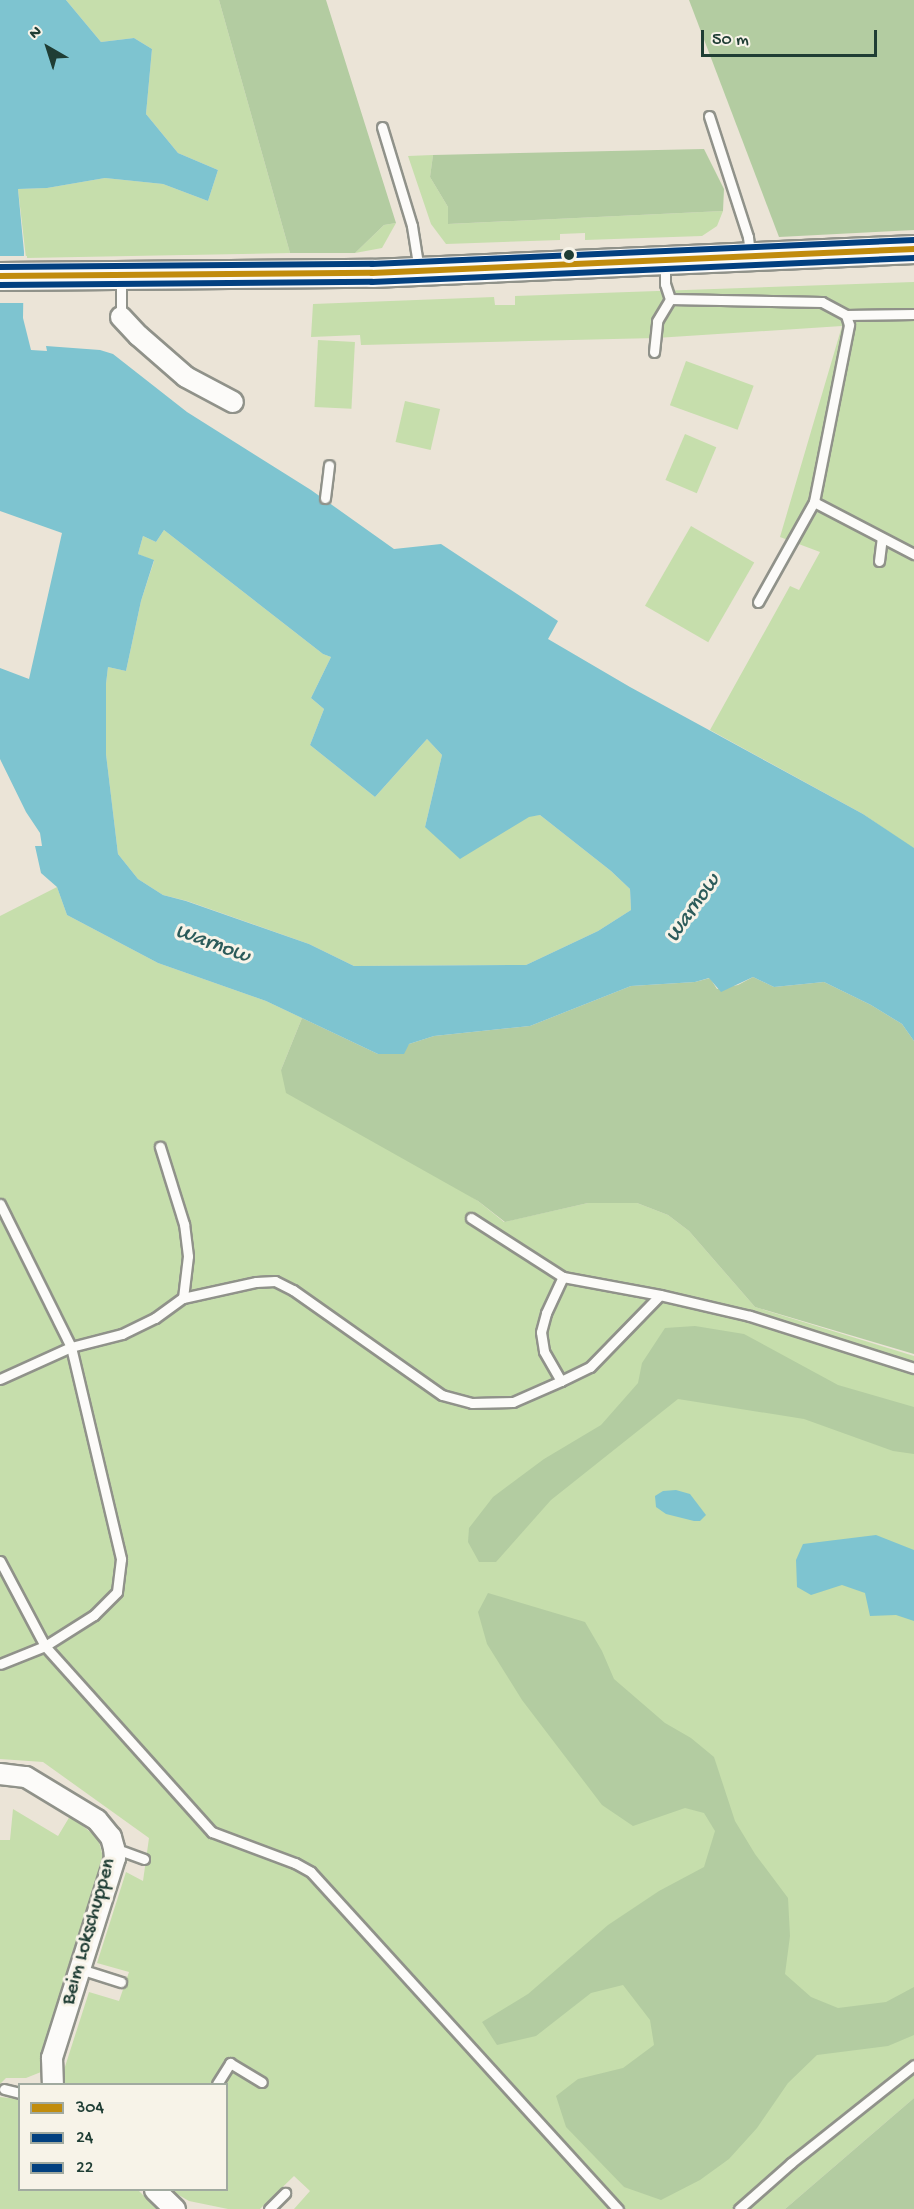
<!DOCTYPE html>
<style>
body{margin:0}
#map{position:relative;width:914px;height:2209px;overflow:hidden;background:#ebe4d7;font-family:"Gochi Hand",sans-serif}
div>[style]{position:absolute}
.green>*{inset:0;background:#c6deac;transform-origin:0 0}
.forest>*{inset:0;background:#b3cca1}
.water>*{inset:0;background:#7ec4d0}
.pier>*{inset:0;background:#ebe4d7;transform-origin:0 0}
.roads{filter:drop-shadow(2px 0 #90928a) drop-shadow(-2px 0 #90928a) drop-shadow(0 2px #90928a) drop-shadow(0 -2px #90928a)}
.lane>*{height:9px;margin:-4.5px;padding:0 4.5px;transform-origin:4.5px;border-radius:4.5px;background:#fcfbf9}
.street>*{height:20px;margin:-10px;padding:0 10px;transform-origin:10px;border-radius:10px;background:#fcfbf9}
.secondary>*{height:27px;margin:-13.5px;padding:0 13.5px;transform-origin:13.5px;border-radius:13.5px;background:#fcfbf9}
.bus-1>*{height:6px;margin:-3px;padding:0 3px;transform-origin:3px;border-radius:3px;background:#c18c0d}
.bus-2>*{height:6px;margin:-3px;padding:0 3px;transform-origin:3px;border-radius:3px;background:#024080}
.bus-3>*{height:6px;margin:-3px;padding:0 3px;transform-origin:3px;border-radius:3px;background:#024080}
.dots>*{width:16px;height:16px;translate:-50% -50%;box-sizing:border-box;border:3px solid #f7f3e8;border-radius:50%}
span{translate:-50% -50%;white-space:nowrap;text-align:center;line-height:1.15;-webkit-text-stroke:6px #f7f3e8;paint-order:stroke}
.street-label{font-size:21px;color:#1f3d34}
.water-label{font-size:22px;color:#2b5b5a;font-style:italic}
.legend{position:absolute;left:18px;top:2083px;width:210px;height:108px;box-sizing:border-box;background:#f7f3e8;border:2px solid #a1aaa0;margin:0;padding:8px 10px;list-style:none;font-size:18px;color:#1f3d34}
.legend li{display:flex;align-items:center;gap:12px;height:30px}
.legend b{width:30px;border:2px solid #a1aaa0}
.north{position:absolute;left:18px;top:18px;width:60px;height:60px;-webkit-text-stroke:4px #f7f3e8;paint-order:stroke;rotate:321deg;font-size:16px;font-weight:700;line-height:24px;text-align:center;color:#1f3d34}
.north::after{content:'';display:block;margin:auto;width:21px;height:27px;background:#1f3d34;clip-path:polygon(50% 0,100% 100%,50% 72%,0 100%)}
.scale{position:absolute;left:701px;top:30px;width:176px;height:27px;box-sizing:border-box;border:3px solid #1f3d34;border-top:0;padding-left:8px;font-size:18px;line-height:21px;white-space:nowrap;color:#1f3d34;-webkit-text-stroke:4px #f7f3e8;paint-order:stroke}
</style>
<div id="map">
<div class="green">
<i style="clip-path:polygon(66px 0,219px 0,290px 253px,26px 258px,18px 189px,47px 188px,105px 178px,163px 184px,208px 201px,218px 170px,178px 153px,146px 114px,152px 49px,134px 38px,101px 42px)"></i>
<i style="clip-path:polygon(433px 155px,430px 177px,448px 207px,449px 224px,723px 211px,717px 226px,702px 236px,585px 240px,585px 233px,560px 234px,560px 240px,446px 244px,431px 224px,408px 156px)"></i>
<i style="clip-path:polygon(396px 223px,382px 248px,355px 253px,384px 225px)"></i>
<i style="clip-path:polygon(914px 282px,914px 849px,863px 814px,710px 730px,790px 586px,799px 590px,820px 552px,780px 537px,842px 326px,656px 338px,361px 345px,360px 335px,311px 337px,313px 304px,494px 297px,495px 305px,515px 305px,515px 296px)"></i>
<i style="left:318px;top:340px;width:37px;height:67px;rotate:3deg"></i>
<i style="left:686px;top:361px;width:72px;height:47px;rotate:20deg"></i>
<i style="left:405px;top:401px;width:36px;height:42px;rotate:13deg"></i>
<i style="left:685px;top:434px;width:34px;height:50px;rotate:23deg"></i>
<i style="left:691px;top:526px;width:73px;height:92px;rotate:30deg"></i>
<i style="clip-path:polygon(164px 530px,323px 654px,331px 657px,311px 698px,324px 709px,310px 745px,375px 797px,427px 739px,442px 755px,425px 827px,540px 815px,611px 871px,630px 889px,631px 910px,598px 931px,526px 965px,354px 966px,309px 944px,187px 901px,163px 895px,138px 879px,118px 854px,106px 754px,106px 684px,108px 667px,126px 671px,141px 601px,154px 561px,138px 554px,143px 536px,156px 542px)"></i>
<i style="clip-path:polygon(57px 887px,67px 915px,158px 963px,266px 1001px,302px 1018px,281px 1070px,478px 1201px,504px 1222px,588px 1203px,637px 1203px,668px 1215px,689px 1231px,755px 1307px,914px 1356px,914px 2098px,785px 2209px,294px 2209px,310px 2191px,294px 2176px,260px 2209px,228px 2209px,189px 2201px,170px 2190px,226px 2190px,226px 2084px,63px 2084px,62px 2076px,89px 1992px,119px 2001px,129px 1972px,97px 1963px,126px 1872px,143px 1881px,149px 1838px,43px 1762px,0 1759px,0 916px)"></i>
<i style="clip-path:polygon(13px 1809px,58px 1836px,70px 1816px,98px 1838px,103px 1857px,41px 2072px,26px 2078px,6px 2078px,0 2084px,0 1840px,10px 1840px)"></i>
<i style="clip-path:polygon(0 2097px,19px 2099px,20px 2190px,138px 2190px,157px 2209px,0 2209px)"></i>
</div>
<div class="forest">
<i style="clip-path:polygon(219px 0,326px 0,396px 223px,384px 225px,355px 253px,290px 253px)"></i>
<i style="clip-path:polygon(689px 0,914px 0,914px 230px,779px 237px)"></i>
<i style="clip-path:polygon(704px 149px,724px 189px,723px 211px,448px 224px,448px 207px,430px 177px,433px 155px)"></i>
<i style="clip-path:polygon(753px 977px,774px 987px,824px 982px,871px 1005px,902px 1024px,914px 1041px,914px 1354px,755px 1307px,689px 1231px,668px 1215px,637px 1203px,588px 1203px,505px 1222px,478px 1201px,286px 1093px,281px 1070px,302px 1018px,378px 1054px,434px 1036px,530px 1026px,631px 986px,695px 982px,710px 978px,717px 989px,738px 985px)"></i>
<i style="clip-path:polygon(695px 1326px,744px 1334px,838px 1385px,914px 1407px,914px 1454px,893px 1451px,804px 1419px,678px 1399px,551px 1500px,496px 1562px,479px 1562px,468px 1542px,469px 1528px,493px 1497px,544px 1459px,601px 1425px,638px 1383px,642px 1363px,665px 1328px)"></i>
<i style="clip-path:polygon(488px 1593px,585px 1622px,602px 1651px,614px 1679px,665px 1723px,691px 1738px,714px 1757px,735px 1821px,755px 1854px,788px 1898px,790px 1936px,785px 1974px,811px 1997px,838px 2008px,886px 2002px,914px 1987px,914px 2035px,888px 2046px,817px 2055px,788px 2083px,757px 2128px,729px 2159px,700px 2180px,661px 2200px,624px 2187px,566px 2127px,556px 2096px,578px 2079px,623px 2068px,654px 2045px,650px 2020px,623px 1985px,591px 1993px,536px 2036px,497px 2045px,482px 2022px,528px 1994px,608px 1925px,659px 1891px,704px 1867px,715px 1831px,704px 1813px,685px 1808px,633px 1826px,602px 1805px,522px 1700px,487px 1644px,478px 1612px)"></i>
<i style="clip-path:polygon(914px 2098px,914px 2209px,785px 2209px)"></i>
</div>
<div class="water">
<i style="clip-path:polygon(evenodd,0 0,66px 0,101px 42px,134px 38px,152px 49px,146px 114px,178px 153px,218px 170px,208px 201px,163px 184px,105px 178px,47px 188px,18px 189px,24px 252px,23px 318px,31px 350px,47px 351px,46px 346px,100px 350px,113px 354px,187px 412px,311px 490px,394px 549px,441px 544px,558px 621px,548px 639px,630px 687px,863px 814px,914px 848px,914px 1041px,902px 1024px,871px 1005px,824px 982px,774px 987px,753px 977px,721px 992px,709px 978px,695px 982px,631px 986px,530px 1026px,434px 1036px,409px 1044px,404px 1054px,378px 1054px,266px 1001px,158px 963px,67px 915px,57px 887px,41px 873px,35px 846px,42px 846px,40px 833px,26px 812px,0 759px,0 668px,29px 679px,62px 533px,0 511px,0 0,164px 530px,323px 654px,331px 657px,311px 698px,324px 709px,310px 745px,375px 797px,427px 739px,442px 755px,425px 827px,460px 859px,529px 817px,540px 815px,611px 871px,630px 889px,631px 910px,598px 931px,526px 965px,354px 966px,309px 944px,186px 901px,163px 895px,138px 879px,118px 854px,106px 754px,106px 684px,108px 667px,126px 671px,141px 601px,154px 560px,138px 554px,143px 536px,156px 542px,164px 530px)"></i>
<i style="clip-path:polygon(676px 1490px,690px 1494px,706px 1515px,700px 1521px,694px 1521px,666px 1514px,656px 1507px,655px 1496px,663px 1491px)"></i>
<i style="clip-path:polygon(876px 1535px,914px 1550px,914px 1621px,896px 1615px,870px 1616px,865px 1593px,842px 1585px,811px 1595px,797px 1587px,796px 1560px,803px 1544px)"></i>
</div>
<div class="pier">
<i style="left:0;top:256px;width:27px;height:47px"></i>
</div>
<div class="roads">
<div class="lane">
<i style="left:709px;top:116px;width:127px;rotate:72.1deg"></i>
<i style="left:748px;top:237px;width:16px;rotate:83deg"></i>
<i style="left:382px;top:127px;width:103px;rotate:73.1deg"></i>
<i style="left:412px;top:226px;width:45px;rotate:81deg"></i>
<i style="left:121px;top:278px;width:39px;rotate:90deg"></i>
<i style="left:670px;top:299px;width:152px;rotate:1.1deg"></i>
<i style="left:822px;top:302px;width:27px;rotate:28deg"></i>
<i style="left:846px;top:315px;width:68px;rotate:-0.8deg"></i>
<i style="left:846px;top:315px;width:10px;rotate:73deg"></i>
<i style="left:849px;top:325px;width:180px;rotate:101.2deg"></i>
<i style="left:814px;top:502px;width:113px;rotate:27.5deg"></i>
<i style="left:654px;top:352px;width:31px;rotate:-84deg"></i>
<i style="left:657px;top:321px;width:26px;rotate:-59deg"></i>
<i style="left:670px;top:299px;width:16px;rotate:-108deg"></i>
<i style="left:665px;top:284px;width:22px;rotate:-90deg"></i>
<i style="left:325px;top:498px;width:33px;rotate:-83deg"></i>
<i style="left:879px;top:561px;width:23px;rotate:-83deg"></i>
<i style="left:758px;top:602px;width:115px;rotate:-60.8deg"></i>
<i style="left:0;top:1204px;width:160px;rotate:63.6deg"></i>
<i style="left:71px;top:1347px;width:218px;rotate:76.7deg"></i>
<i style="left:121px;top:1559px;width:33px;rotate:97deg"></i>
<i style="left:117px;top:1592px;width:33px;rotate:135deg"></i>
<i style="left:94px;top:1615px;width:58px;rotate:147.7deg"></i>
<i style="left:45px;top:1646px;width:250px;rotate:48.1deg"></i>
<i style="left:212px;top:1832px;width:89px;rotate:20.5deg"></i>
<i style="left:295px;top:1863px;width:18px;rotate:29deg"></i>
<i style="left:311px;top:1872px;width:456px;rotate:47.7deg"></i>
<i style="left:471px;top:1218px;width:109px;rotate:32.7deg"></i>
<i style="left:183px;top:1298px;width:75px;rotate:-12.4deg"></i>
<i style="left:256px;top:1282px;width:19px;rotate:-3deg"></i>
<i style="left:275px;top:1281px;width:20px;rotate:27deg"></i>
<i style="left:293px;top:1290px;width:182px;rotate:35.2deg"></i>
<i style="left:442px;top:1395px;width:31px;rotate:15deg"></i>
<i style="left:472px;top:1403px;width:41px;rotate:-1.4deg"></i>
<i style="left:513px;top:1402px;width:52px;rotate:-23.6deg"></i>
<i style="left:561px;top:1381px;width:34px;rotate:-120deg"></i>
<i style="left:544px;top:1351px;width:19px;rotate:-99deg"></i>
<i style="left:541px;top:1332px;width:20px;rotate:-75deg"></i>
<i style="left:546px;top:1313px;width:40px;rotate:-65deg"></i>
<i style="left:563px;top:1277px;width:99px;rotate:10.5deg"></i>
<i style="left:660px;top:1295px;width:92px;rotate:13.1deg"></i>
<i style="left:750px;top:1316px;width:172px;rotate:17.6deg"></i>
<i style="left:0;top:1379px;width:78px;rotate:-24.3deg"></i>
<i style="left:71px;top:1347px;width:53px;rotate:-14.3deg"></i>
<i style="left:122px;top:1334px;width:37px;rotate:-26deg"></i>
<i style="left:155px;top:1318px;width:34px;rotate:-36deg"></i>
<i style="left:183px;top:1298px;width:42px;rotate:-83.2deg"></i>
<i style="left:188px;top:1256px;width:32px;rotate:-97deg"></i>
<i style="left:184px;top:1224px;width:81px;rotate:-107.3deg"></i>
<i style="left:561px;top:1381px;width:32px;rotate:-26deg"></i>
<i style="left:590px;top:1367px;width:100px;rotate:-45.8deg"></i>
<i style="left:0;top:1561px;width:96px;rotate:62.1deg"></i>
<i style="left:45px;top:1646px;width:48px;rotate:158.2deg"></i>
<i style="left:114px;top:1848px;width:32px;rotate:20deg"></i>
<i style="left:80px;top:1969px;width:43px;rotate:17.6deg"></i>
<i style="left:217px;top:2084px;width:25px;rotate:-58deg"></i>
<i style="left:230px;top:2063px;width:37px;rotate:31deg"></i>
<i style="left:4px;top:2089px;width:16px;rotate:14deg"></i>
<i style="left:269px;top:2209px;width:23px;rotate:-45deg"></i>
<i style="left:739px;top:2209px;width:69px;rotate:-41.5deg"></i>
<i style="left:791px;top:2163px;width:157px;rotate:-38.5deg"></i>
</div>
<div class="street">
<i style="left:121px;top:317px;width:26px;rotate:47deg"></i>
<i style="left:139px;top:336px;width:62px;rotate:41.1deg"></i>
<i style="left:186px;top:377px;width:53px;rotate:28deg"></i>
<i style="left:0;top:1774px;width:26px;rotate:7deg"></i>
<i style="left:26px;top:1777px;width:83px;rotate:31.2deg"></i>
<i style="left:97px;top:1820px;width:22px;rotate:51deg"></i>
<i style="left:111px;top:1837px;width:11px;rotate:75deg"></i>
<i style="left:114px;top:1848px;width:10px;rotate:84deg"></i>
<i style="left:115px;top:1858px;width:210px;rotate:107.5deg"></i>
<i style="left:52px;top:2058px;width:26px;rotate:88deg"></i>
<i style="left:155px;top:2190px;width:28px;rotate:44deg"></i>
</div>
<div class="secondary">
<i style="left:0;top:276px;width:372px;rotate:-0.5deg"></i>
<i style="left:372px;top:273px;width:543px;rotate:-2.54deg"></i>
</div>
</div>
<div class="bus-1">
<i style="left:0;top:276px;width:372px;rotate:-0.5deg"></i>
<i style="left:372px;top:273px;width:543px;rotate:-2.54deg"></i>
</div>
<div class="bus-2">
<i style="left:0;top:285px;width:372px;rotate:-0.5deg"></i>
<i style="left:372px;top:282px;width:543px;rotate:-2.54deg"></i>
</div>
<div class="bus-3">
<i style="left:0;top:267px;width:372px;rotate:-0.5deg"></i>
<i style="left:372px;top:264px;width:543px;rotate:-2.54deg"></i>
</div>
<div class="dots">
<i style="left:569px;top:255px;background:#1f3d34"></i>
</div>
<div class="street-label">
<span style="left:90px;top:1932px;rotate:-74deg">Beim Lokschuppen</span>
</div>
<div class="water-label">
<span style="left:694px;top:909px;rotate:-55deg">Warnow</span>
<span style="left:212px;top:945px;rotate:20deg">Warnow</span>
</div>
<ul class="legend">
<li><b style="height:8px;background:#c18c0d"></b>304</li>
<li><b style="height:8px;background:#024080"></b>24</li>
<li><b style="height:8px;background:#024080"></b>22</li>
</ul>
<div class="north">N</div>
<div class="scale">50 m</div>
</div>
